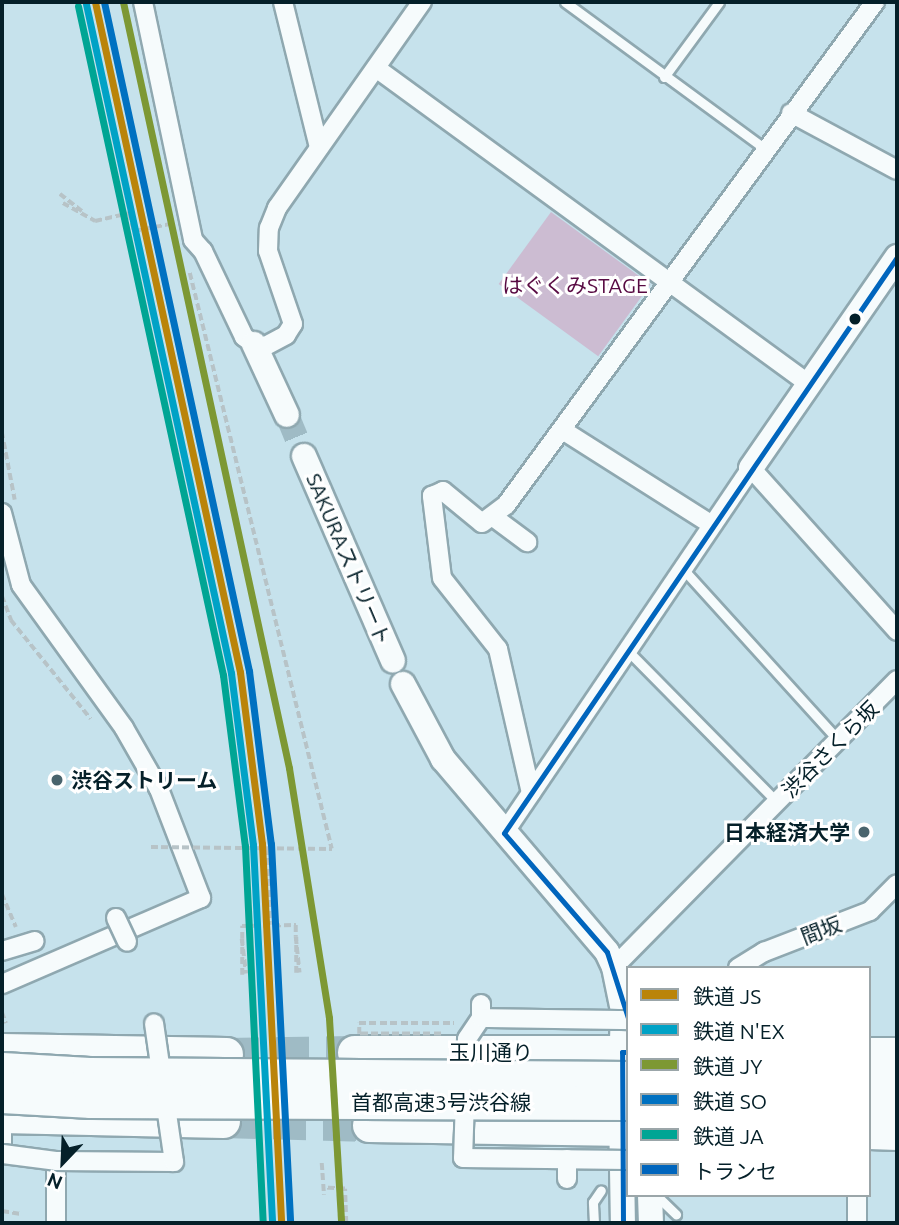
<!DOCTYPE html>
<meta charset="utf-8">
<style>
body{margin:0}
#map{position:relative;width:899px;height:1225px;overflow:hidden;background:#c6e2ec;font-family:Ubuntu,"Noto Sans JP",sans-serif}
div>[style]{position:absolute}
.green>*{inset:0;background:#ccbcd2;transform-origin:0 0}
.secondary-tunnel>*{height:24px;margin-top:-12px;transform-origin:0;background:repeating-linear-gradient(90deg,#9fbbc5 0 24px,transparent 0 36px)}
.highway-tunnel>*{height:33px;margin-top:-16.5px;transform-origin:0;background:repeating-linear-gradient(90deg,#9fbbc5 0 33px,transparent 0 50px)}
.path>*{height:3.5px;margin-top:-1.75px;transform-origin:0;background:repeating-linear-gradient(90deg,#b7c3c7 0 7px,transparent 0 10.5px)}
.roads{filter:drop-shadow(2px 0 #8fa8b0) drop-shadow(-2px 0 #8fa8b0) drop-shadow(0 2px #8fa8b0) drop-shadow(0 -2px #8fa8b0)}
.lane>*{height:9px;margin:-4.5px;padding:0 4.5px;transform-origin:4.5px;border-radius:4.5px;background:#f6fbfc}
.street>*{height:18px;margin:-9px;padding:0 9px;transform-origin:9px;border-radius:9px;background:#f6fbfc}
.secondary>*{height:24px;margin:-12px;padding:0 12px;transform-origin:12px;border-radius:12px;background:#f6fbfc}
.highway>*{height:33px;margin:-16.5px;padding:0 16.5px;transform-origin:16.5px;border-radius:16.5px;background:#f6fbfc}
.path-bridge>*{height:3.5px;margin-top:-1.75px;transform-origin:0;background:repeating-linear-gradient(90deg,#b7c3c7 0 7px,transparent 0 10.5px)}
.bridges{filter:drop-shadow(2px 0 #8fa8b0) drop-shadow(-2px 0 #8fa8b0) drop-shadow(0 2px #8fa8b0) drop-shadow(0 -2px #8fa8b0)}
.street-bridge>*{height:18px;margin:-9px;padding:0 9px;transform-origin:9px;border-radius:9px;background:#f6fbfc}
.highway-bridge>*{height:33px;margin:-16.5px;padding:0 16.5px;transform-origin:16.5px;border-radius:16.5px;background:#f6fbfc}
.bus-1>*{height:5px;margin:-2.5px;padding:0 2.5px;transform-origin:2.5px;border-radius:2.5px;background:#0065bd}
.rail-1>*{height:7px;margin:-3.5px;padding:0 3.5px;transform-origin:3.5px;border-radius:3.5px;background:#ba840a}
.rail-2>*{height:7px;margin:-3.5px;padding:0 3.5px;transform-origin:3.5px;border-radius:3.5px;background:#00a2c6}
.rail-3>*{height:7px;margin:-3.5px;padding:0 3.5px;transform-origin:3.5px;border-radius:3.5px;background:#7d9834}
.rail-4>*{height:7px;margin:-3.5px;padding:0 3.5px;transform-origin:3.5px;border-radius:3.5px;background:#0071c1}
.rail-5>*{height:7px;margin:-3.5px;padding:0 3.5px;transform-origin:3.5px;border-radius:3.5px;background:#00a594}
.dots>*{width:19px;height:19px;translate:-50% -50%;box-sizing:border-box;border:4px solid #fff;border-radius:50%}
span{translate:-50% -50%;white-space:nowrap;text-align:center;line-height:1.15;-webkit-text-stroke:6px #fff;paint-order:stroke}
.park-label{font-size:21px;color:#580a43}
.street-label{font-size:21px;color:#052029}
.poi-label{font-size:21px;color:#052029;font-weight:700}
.left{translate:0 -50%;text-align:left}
.right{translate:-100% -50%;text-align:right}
.frame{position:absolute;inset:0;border:4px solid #052029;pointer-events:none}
.legend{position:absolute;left:626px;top:966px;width:245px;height:231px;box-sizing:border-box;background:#fff;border:2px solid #9ba6a9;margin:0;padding:9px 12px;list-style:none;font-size:21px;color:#052029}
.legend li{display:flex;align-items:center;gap:14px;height:35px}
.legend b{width:35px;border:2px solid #9ba6a9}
.north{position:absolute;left:28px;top:1127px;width:70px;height:70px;-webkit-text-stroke:5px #fff;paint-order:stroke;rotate:203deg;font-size:19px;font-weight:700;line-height:28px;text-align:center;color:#052029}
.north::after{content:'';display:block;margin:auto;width:24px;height:32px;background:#052029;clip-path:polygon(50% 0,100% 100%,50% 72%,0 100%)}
</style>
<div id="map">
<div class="green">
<i style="left:551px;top:212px;width:123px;height:89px;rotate:36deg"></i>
</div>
<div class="secondary-tunnel">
<i style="left:287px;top:415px;width:44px;rotate:67.5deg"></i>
</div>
<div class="highway-tunnel">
<i style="left:226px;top:1054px;width:128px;rotate:-0.9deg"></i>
<i style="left:223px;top:1121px;width:146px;rotate:1.6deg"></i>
</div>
<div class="path">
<i style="left:60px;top:194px;width:28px;rotate:38deg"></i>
<i style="left:63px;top:203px;width:37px;rotate:29deg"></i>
<i style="left:95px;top:221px;width:35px;rotate:-13deg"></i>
<i style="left:129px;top:213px;width:19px;rotate:74deg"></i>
<i style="left:134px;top:231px;width:36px;rotate:-11deg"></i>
<i style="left:190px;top:273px;width:593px;rotate:76.15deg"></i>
<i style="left:2px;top:432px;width:69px;rotate:79.2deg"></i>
<i style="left:2px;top:596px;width:26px;rotate:69deg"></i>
<i style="left:11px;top:620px;width:127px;rotate:51.1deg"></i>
<i style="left:268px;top:848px;width:77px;rotate:88.5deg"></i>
<i style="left:2px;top:894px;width:36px;rotate:67deg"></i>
<i style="left:242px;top:939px;width:13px;rotate:-90deg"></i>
<i style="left:242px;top:926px;width:54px;rotate:-1.1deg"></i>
<i style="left:296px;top:925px;width:12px;rotate:90deg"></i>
<i style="left:296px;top:973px;width:36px;rotate:-90deg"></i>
<i style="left:296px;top:937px;width:36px;rotate:84deg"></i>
<i style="left:242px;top:975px;width:36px;rotate:-90deg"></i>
<i style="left:242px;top:939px;width:35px;rotate:83deg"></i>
<i style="left:2px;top:1012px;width:12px;rotate:70deg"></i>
<i style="left:322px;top:1163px;width:32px;rotate:86deg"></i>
<i style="left:2px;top:1211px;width:19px;rotate:9deg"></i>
<i style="left:318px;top:1223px;width:28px"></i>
<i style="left:346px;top:1223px;width:34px;rotate:-92deg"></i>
<i style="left:345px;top:1189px;width:21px;rotate:-177deg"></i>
</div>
<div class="roads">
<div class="lane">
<i style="left:565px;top:2px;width:247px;rotate:36.3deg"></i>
<i style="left:664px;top:77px;width:93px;rotate:-53.7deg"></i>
<i style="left:683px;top:569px;width:231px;rotate:47.8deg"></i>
<i style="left:628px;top:651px;width:212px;rotate:45.4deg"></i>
<i style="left:656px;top:1195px;width:28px;rotate:44deg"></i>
<i style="left:594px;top:1223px;width:21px;rotate:-93deg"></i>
<i style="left:593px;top:1202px;width:14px;rotate:-56deg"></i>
</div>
<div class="street">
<i style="left:143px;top:2px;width:243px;rotate:78.1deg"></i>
<i style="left:193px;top:240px;width:15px;rotate:48deg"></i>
<i style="left:203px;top:251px;width:95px;rotate:64.5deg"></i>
<i style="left:244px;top:337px;width:12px;rotate:35deg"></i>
<i style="left:283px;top:2px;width:150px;rotate:76.1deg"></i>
<i style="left:376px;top:68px;width:536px;rotate:36.12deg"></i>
<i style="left:791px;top:113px;width:120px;rotate:28.3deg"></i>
<i style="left:258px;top:350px;width:32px;rotate:-28deg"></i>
<i style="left:286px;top:335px;width:13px;rotate:-58deg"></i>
<i style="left:293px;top:324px;width:77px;rotate:-108.9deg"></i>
<i style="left:268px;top:251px;width:23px;rotate:-88deg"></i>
<i style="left:269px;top:228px;width:22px;rotate:-68deg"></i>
<i style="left:277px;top:208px;width:252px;rotate:-54.9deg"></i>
<i style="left:564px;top:431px;width:175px;rotate:32.4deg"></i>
<i style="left:2px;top:513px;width:74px;rotate:75.2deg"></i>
<i style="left:21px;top:585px;width:176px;rotate:54.2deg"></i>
<i style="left:124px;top:728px;width:70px;rotate:60.2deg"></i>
<i style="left:159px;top:789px;width:117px;rotate:68.9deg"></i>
<i style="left:201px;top:898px;width:217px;rotate:156.6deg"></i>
<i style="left:492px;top:516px;width:44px;rotate:36.6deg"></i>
<i style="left:531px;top:793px;width:148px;rotate:-102.9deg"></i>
<i style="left:498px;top:649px;width:90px;rotate:-128.3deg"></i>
<i style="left:442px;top:578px;width:83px;rotate:-97deg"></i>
<i style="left:432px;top:496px;width:12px;rotate:-24deg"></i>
<i style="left:443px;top:491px;width:50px;rotate:39.4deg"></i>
<i style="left:482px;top:523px;width:30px;rotate:-37deg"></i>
<i style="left:506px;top:505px;width:624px;rotate:-53.74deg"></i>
<i style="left:504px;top:833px;width:441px;rotate:-55.9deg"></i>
<i style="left:751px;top:468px;width:219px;rotate:48.1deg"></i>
<i style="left:614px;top:967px;width:403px;rotate:-45.4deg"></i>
<i style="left:738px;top:968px;width:31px;rotate:-32deg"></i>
<i style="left:764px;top:952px;width:114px;rotate:-21.1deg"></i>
<i style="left:870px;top:911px;width:38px;rotate:-45deg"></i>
<i style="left:2px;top:1132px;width:22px;rotate:90deg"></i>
<i style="left:56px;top:1223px;width:62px;rotate:-90deg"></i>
<i style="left:857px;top:1223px;width:28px;rotate:-90deg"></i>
</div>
<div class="secondary">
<i style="left:254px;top:344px;width:78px;rotate:65.1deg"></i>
<i style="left:304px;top:456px;width:223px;rotate:66.5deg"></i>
<i style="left:751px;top:468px;width:257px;rotate:-55.3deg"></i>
<i style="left:403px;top:684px;width:85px;rotate:61.9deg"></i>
<i style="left:443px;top:759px;width:253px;rotate:49.6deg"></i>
<i style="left:607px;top:952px;width:17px;rotate:65deg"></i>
<i style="left:614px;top:967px;width:45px;rotate:78.4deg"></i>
<i style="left:623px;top:1011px;width:58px;rotate:92deg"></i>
<i style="left:621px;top:1112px;width:111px;rotate:89deg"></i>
<i style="left:650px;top:1195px;width:28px;rotate:88deg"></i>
</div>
<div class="highway">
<i style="left:2px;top:1050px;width:224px;rotate:1deg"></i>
<i style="left:354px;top:1052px;width:274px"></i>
<i style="left:869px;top:1054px;width:28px"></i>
<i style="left:869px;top:1082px;width:28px"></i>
<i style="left:869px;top:1108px;width:28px"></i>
<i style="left:2px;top:1116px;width:221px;rotate:1.3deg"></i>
<i style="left:369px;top:1125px;width:259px;rotate:0.9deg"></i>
<i style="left:869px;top:1132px;width:28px;rotate:2deg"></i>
</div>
</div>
<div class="path-bridge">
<i style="left:151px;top:847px;width:181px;rotate:0.6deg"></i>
<i style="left:441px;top:1034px;width:82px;rotate:180deg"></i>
<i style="left:359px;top:1034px;width:11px;rotate:-90deg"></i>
<i style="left:359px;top:1023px;width:95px"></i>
</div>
<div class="bridges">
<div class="street-bridge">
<i style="left:116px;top:918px;width:26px;rotate:65deg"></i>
<i style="left:2px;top:951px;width:34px;rotate:-17deg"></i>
<i style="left:481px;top:1004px;width:14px;rotate:90deg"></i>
<i style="left:481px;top:1018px;width:25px;rotate:124deg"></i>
<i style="left:467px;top:1039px;width:119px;rotate:91.9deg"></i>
<i style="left:463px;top:1158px;width:165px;rotate:0.7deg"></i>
<i style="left:481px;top:1018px;width:147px;rotate:0.8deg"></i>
<i style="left:3px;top:1154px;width:53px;rotate:7.5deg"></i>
<i style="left:56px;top:1161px;width:118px;rotate:0.5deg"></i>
<i style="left:174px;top:1162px;width:140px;rotate:-98.2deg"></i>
<i style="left:567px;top:1179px;width:20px;rotate:-90deg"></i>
</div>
<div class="highway-bridge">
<i style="left:2px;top:1069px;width:87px;rotate:3.3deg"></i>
<i style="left:89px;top:1074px;width:539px;rotate:0.43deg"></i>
<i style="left:2px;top:1096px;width:89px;rotate:3.2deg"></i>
<i style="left:91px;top:1101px;width:537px;rotate:0.21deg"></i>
</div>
</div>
<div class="bus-1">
<i style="left:628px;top:1018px;width:69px;rotate:-107.7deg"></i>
<i style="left:607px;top:952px;width:157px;rotate:-130.9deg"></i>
<i style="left:504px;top:833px;width:697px;rotate:-55.69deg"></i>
<i style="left:623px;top:1223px;width:171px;rotate:-90.3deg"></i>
<i style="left:622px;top:1052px;width:6px"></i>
</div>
<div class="rail-1">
<i style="left:95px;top:2px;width:686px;rotate:77.79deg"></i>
<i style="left:240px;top:672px;width:173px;rotate:82.7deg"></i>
<i style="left:262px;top:844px;width:379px;rotate:87.1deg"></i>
</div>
<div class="rail-2">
<i style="left:86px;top:4px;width:685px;rotate:77.77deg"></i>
<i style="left:231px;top:673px;width:173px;rotate:82.7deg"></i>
<i style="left:253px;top:845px;width:378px;rotate:87.1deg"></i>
</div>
<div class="rail-3">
<i style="left:123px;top:2px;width:784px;rotate:77.77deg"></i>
<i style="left:289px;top:768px;width:253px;rotate:80.9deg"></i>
<i style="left:329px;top:1018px;width:205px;rotate:86.6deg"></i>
</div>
<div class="rail-4">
<i style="left:104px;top:2px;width:685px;rotate:77.77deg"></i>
<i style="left:249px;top:671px;width:174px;rotate:82.8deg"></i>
<i style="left:271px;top:844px;width:379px;rotate:87.1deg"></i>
</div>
<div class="rail-5">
<i style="left:78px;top:6px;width:685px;rotate:77.77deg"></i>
<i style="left:223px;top:675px;width:172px;rotate:82.7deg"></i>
<i style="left:245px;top:846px;width:377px;rotate:87.3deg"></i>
</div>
<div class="dots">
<i style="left:855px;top:319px;background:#052029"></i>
<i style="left:57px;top:780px;background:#49646d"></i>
<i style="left:864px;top:832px;background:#49646d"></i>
</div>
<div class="park-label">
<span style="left:575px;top:285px">はぐくみSTAGE</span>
</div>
<div class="street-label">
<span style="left:349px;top:559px;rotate:67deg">SAKURAストリート</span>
<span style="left:830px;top:749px;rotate:-45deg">渋谷さくら坂</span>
<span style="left:821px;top:930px;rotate:-21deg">間坂</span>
<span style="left:491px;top:1052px">玉川通り</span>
<span style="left:441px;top:1102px">首都高速3号渋谷線</span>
</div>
<div class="poi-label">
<span class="left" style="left:71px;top:780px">渋谷ストリーム</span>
<span class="right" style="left:850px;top:832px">日本経済大学</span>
</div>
<div class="frame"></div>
<ul class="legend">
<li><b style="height:9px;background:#ba840a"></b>鉄道 JS</li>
<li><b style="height:9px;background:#00a2c6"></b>鉄道 N'EX</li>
<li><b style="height:9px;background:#7d9834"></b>鉄道 JY</li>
<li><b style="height:9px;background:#0071c1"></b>鉄道 SO</li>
<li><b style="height:9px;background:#00a594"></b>鉄道 JA</li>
<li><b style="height:9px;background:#0065bd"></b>トランセ</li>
</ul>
<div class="north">N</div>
</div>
